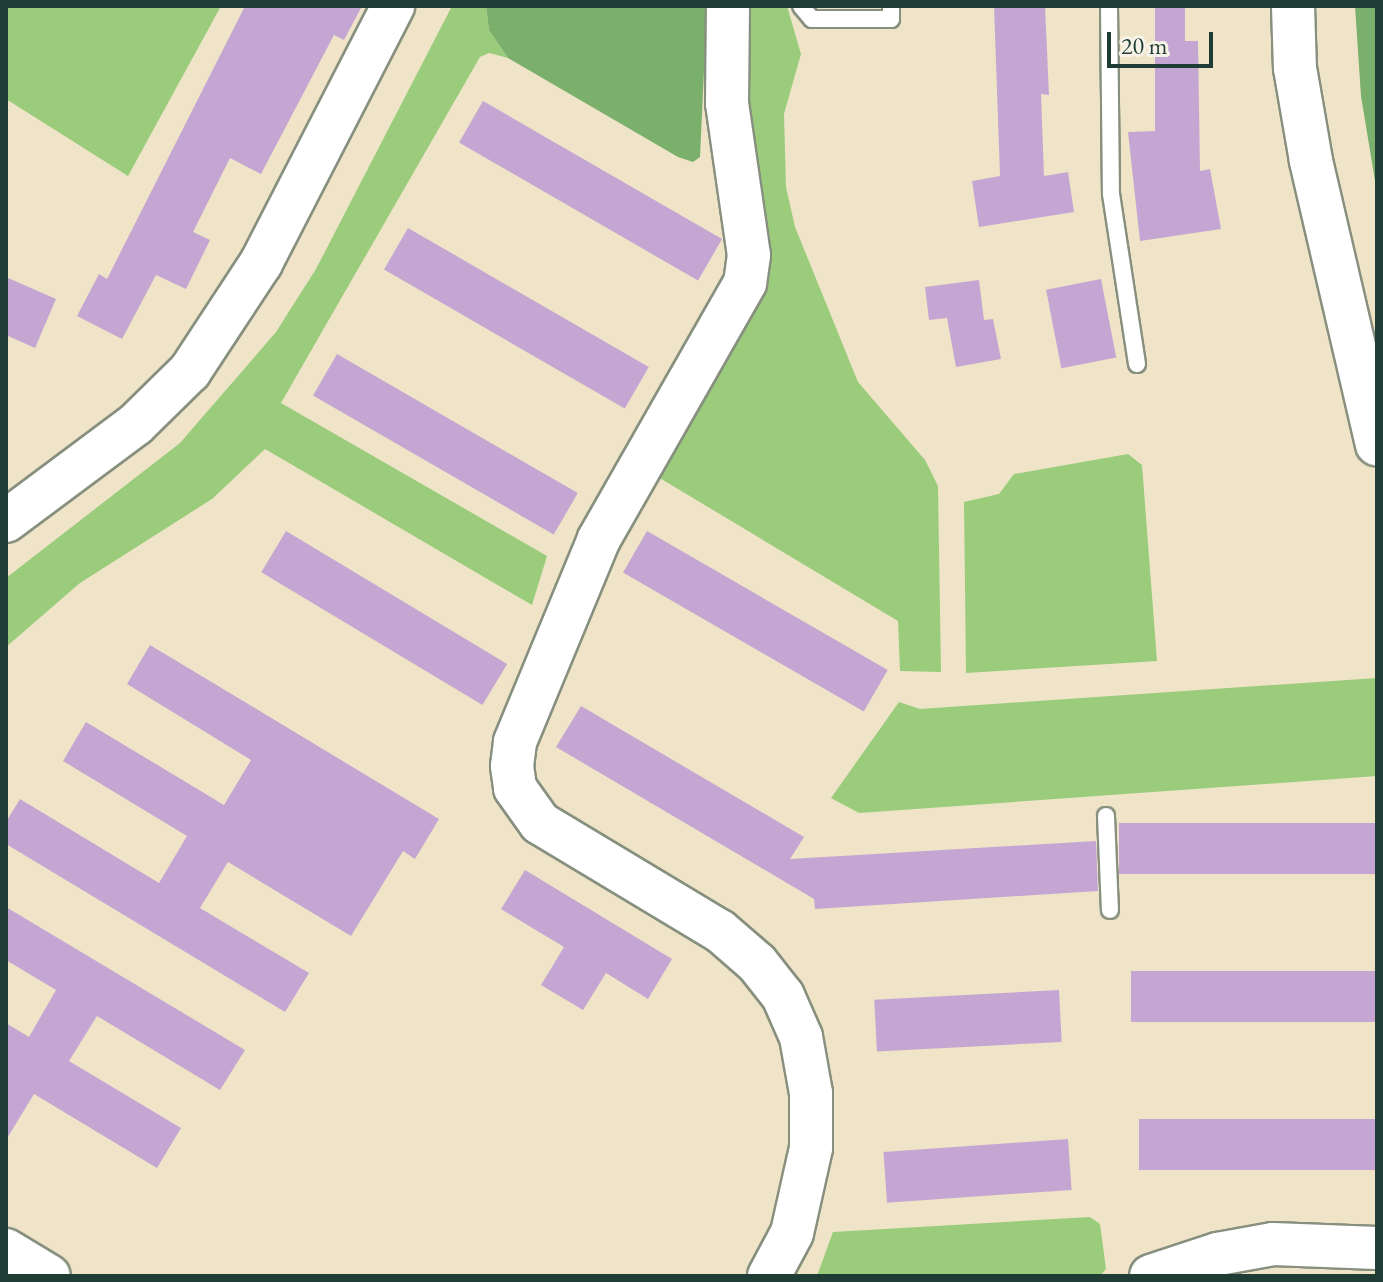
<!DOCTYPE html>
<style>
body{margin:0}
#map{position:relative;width:1383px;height:1282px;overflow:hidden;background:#efe4c8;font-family:"EB Garamond",serif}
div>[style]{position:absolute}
.green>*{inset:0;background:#9acc7c}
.forest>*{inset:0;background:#7bb06c}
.building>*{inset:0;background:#c5a6d2;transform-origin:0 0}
.roads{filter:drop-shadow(2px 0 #87907e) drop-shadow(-2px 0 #87907e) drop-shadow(0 2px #87907e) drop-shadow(0 -2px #87907e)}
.service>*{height:16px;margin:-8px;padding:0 8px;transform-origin:8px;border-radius:8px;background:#fff}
.tertiary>*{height:42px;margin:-21px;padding:0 21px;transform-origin:21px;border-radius:21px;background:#fff}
span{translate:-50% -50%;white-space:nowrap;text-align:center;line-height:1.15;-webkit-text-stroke:8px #f7f3e8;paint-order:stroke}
.frame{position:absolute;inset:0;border:8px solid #1f3d34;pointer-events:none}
.scale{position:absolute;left:1107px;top:32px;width:106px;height:36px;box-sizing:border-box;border:4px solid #1f3d34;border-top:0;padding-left:10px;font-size:24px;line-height:28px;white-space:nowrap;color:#1f3d34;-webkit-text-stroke:6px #f7f3e8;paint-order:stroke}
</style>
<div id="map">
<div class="green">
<i style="clip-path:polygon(6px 6px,221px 6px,128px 176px,6px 99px)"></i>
<i style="clip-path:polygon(452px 6px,486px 6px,489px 30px,508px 58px,489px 53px,480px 57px,281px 403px,547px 556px,532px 605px,265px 449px,212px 499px,80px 583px,6px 647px,6px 578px,180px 443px,276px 332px,316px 269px)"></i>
<i style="clip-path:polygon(745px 6px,787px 6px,801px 54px,784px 114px,786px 187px,795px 227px,858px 382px,925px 460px,938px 486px,941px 672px,900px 671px,898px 621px,658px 477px,762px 292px,742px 62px)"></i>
<i style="clip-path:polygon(1128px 454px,1142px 465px,1157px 661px,966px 673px,964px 502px,999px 494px,1014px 474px)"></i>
<i style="clip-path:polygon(1377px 678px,1377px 776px,859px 813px,831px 798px,899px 702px,920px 709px)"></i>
<i style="clip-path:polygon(1090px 1217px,1100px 1224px,1106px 1269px,1100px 1276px,817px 1276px,833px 1232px)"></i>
</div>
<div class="forest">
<i style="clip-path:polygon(486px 6px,707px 6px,700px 157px,693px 162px,678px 157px,508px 58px,489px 30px)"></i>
<i style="clip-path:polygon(1355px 6px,1377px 6px,1377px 193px,1361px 96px)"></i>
</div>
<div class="building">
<i style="clip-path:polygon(245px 6px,362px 6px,344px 40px,334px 35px,261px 174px,230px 158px,193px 232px,210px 240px,186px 289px,156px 275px,122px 339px,77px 316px,99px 274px,107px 279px)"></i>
<i style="clip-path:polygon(994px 6px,1045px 6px,1049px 95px,1041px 94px,1044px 176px,1068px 172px,1074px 212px,979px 227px,972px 181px,1000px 176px)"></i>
<i style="clip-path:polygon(1155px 6px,1185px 6px,1185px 41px,1198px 41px,1200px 171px,1210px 169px,1221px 229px,1140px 241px,1128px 132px,1155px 131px)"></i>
<i style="left:483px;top:101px;width:276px;height:48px;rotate:30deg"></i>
<i style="left:408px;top:228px;width:278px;height:48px;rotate:30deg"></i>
<i style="clip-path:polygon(6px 277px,56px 299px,35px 348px,6px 335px)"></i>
<i style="left:1101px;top:279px;width:80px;height:56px;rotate:79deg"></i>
<i style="clip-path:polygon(979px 280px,984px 320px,993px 319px,1001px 359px,956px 367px,947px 318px,929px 320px,925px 287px)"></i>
<i style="left:337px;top:354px;width:278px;height:48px;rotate:30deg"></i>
<i style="left:286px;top:531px;width:258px;height:48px;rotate:31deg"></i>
<i style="left:647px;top:531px;width:278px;height:48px;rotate:30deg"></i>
<i style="clip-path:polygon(150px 645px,439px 819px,415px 859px,403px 851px,351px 936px,228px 862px,200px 908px,309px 973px,285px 1012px,6px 844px,6px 822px,20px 799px,159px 883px,187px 836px,63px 761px,86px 722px,224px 805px,251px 760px,127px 684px)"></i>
<i style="clip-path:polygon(581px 706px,804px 837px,790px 859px,1096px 841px,1098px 891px,815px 909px,814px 899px,556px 747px)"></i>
<i style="left:1377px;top:823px;width:51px;height:258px;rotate:90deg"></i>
<i style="clip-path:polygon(525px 870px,672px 959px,648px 999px,606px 973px,583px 1010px,541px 985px,564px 947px,501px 909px)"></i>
<i style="clip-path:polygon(6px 907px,245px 1050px,220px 1090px,97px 1016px,69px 1061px,181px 1128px,157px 1168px,34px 1094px,6px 1140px,6px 1023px,29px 1037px,56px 990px,6px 960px)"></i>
<i style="left:1377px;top:971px;width:51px;height:246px;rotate:90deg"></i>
<i style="left:1059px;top:990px;width:52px;height:185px;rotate:87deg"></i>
<i style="left:1377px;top:1119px;width:51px;height:238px;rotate:90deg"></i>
<i style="left:1068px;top:1139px;width:51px;height:185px;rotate:86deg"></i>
</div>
<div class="roads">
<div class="service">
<i style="left:801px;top:6px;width:17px;rotate:50deg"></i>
<i style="left:812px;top:19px;width:79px"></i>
<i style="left:891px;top:19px;width:13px;rotate:-90deg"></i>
<i style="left:1109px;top:6px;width:188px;rotate:89.4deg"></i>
<i style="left:1111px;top:194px;width:172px;rotate:81.3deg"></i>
<i style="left:1106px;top:816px;width:94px;rotate:87.6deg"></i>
</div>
<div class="tertiary">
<i style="left:728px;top:6px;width:97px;rotate:90.6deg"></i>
<i style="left:727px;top:103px;width:154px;rotate:81.8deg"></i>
<i style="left:749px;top:255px;width:28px;rotate:98deg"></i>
<i style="left:745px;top:283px;width:295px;rotate:119.7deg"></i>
<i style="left:599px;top:539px;width:220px;rotate:112.5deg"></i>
<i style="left:515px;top:742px;width:24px;rotate:97deg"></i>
<i style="left:512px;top:766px;width:22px;rotate:82deg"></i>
<i style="left:515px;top:788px;width:43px;rotate:54.5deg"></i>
<i style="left:540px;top:823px;width:210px;rotate:31deg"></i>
<i style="left:720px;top:931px;width:49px;rotate:40.9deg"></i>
<i style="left:757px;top:963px;width:42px;rotate:51.8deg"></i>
<i style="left:783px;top:996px;width:45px;rotate:66.3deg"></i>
<i style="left:801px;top:1037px;width:57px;rotate:79.9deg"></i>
<i style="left:811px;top:1093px;width:55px;rotate:90deg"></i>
<i style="left:811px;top:1148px;width:87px;rotate:102.6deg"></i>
<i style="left:792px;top:1233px;width:49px;rotate:118.1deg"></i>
<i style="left:1293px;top:6px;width:62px;rotate:88.2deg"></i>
<i style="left:1295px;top:68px;width:94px;rotate:80.2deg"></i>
<i style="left:1311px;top:161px;width:291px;rotate:76.9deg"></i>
<i style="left:6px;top:521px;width:162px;rotate:-36.7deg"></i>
<i style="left:136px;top:424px;width:76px;rotate:-44.5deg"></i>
<i style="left:190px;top:371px;width:129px;rotate:-56.7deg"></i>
<i style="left:261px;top:263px;width:289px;rotate:-62.8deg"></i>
<i style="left:6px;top:1250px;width:50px;rotate:31.2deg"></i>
<i style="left:1151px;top:1276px;width:71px;rotate:-18.2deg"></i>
<i style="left:1218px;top:1254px;width:56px;rotate:-10.3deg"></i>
<i style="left:1273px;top:1244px;width:104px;rotate:2.2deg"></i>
</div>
</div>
<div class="frame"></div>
<div class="scale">20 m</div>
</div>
